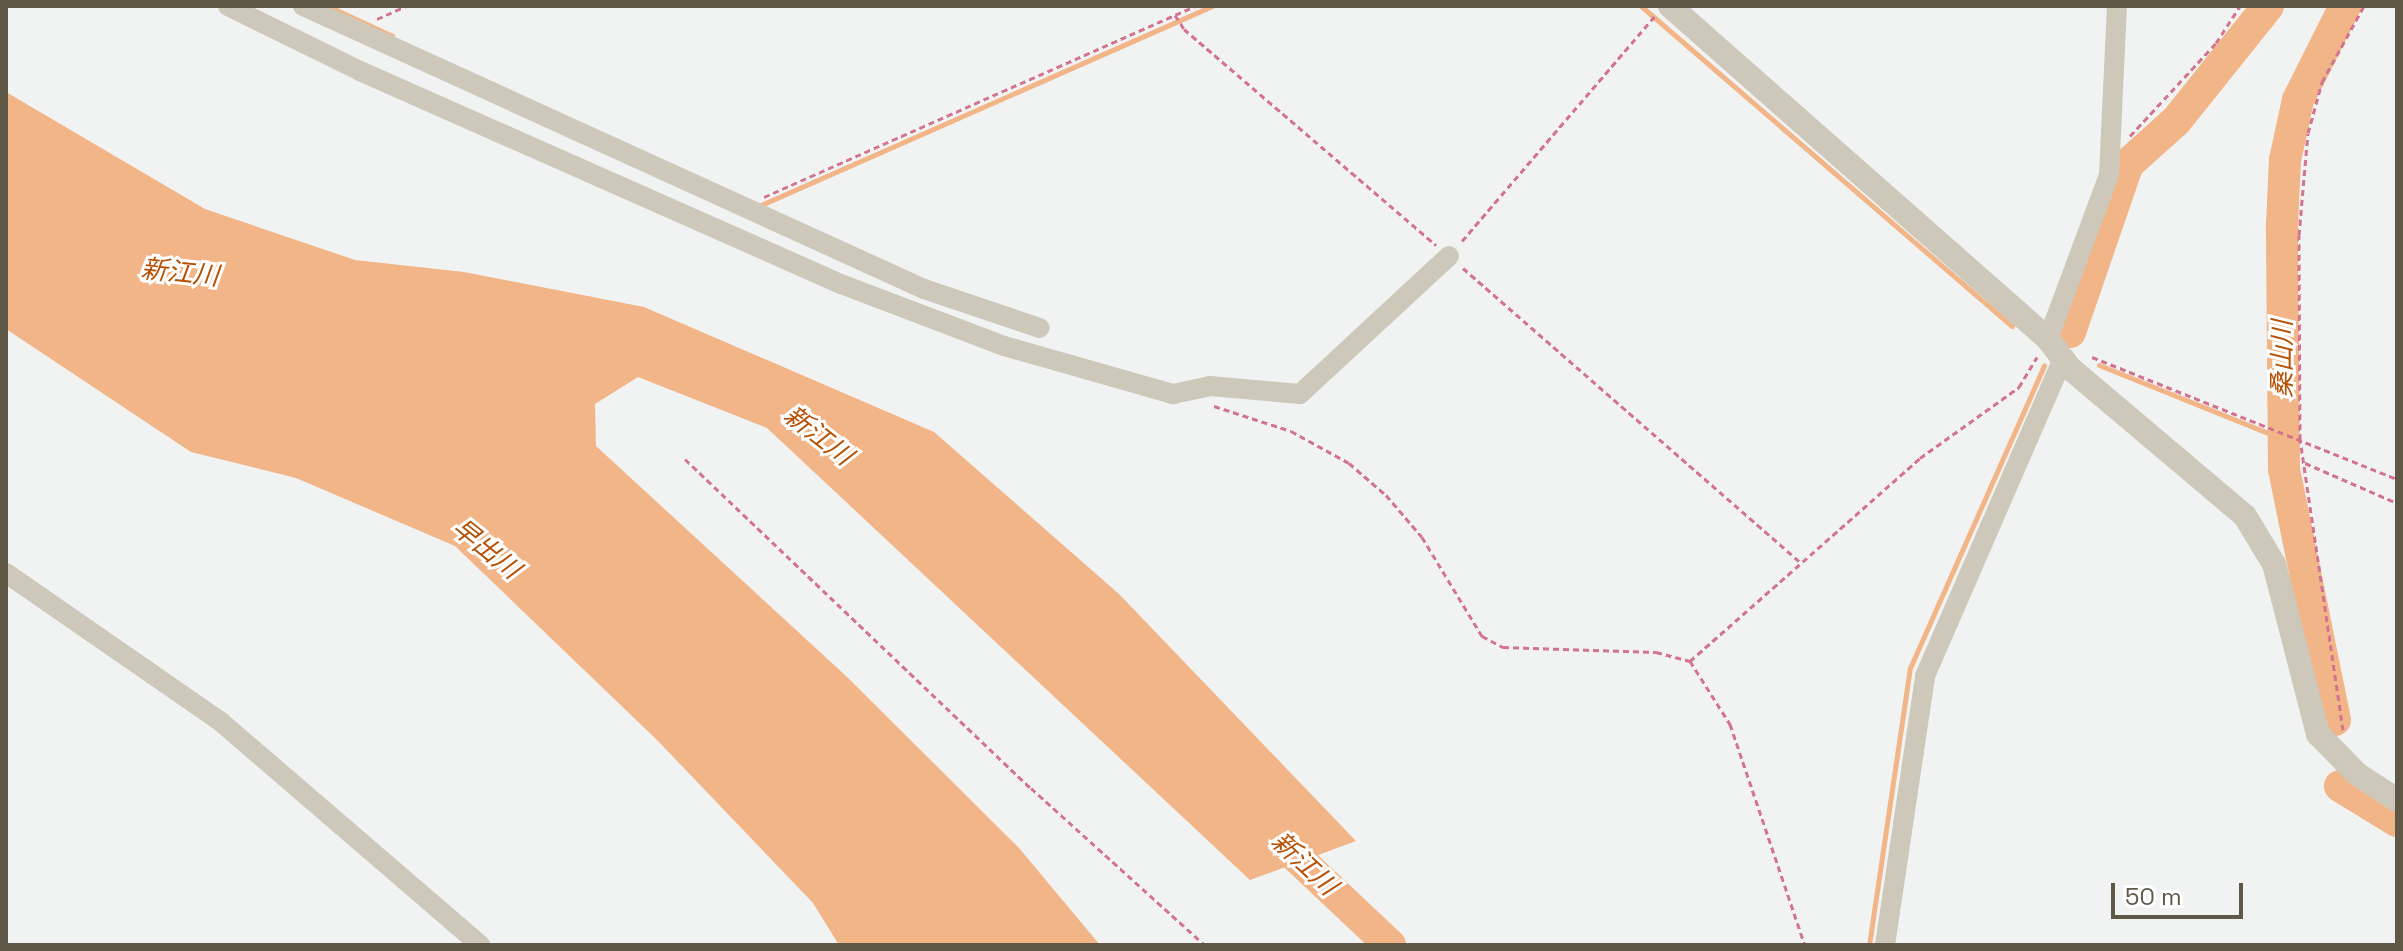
<!DOCTYPE html>
<meta charset="utf-8">
<style>
body{margin:0}
#map{position:relative;width:2403px;height:951px;overflow:hidden;background:#f1f3f3;font-family:"Space Grotesk","Noto Sans JP",sans-serif}
div>[style]{position:absolute}
.water>*{inset:0;background:#f2b588}
.stream>*{height:5px;margin:-2.5px;padding:0 2.5px;transform-origin:2.5px;border-radius:2.5px;background:#f2b588}
.river>*{height:32px;margin:-16px;padding:0 16px;transform-origin:16px;border-radius:16px;background:#f2b588}
.path>*{height:3px;margin-top:-1.5px;transform-origin:0;background:repeating-linear-gradient(90deg,#d3738d 0 6px,transparent 0 10px)}
.minor>*{height:20px;margin:-10px;padding:0 10px;transform-origin:10px;border-radius:10px;background:#cec8bb}
.tertiary>*{height:24px;margin:-12px;padding:0 12px;transform-origin:12px;border-radius:12px;background:#cec8bb}
span{translate:-50% -50%;white-space:nowrap;text-align:center;line-height:1.15;-webkit-text-stroke:6px #fff;paint-order:stroke}
.water-label{font-size:26px;color:#b65004;font-style:italic}
.frame{position:absolute;inset:0;border:8px solid #605847;pointer-events:none}
.scale{position:absolute;left:2111px;top:883px;width:132px;height:36px;box-sizing:border-box;border:4px solid #605847;border-top:0;padding-left:10px;font-size:24px;line-height:28px;white-space:nowrap;color:#605847;-webkit-text-stroke:6px #fff;paint-order:stroke}
</style>
<div id="map">
<div class="water">
<i style="clip-path:polygon(6px 92px,205px 209px,355px 260px,464px 272px,644px 307px,934px 432px,1119px 594px,1356px 841px,1250px 880px,767px 428px,638px 377px,595px 404px,596px 446px,845px 675px,1019px 848px,1100px 945px,839px 945px,813px 903px,657px 740px,455px 546px,296px 478px,191px 452px,6px 329px)"></i>
</div>
<div class="stream">
<i style="left:328px;top:6px;width:71px;rotate:25.1deg"></i>
<i style="left:1641px;top:6px;width:490px;rotate:40.8deg"></i>
<i style="left:761px;top:205px;width:494px;rotate:-23.8deg"></i>
<i style="left:2099px;top:365px;width:198px;rotate:21.9deg"></i>
<i style="left:1869px;top:945px;width:280px;rotate:-81.6deg"></i>
<i style="left:1910px;top:668px;width:331px;rotate:-66.1deg"></i>
</div>
<div class="river">
<i style="left:2070px;top:332px;width:178px;rotate:-71deg"></i>
<i style="left:2128px;top:164px;width:64px;rotate:-41.9deg"></i>
<i style="left:2176px;top:121px;width:147px;rotate:-51.3deg"></i>
<i style="left:2335px;top:720px;width:256px;rotate:-101.5deg"></i>
<i style="left:2284px;top:469px;width:244px;rotate:-90.5deg"></i>
<i style="left:2282px;top:225px;width:65px;rotate:-87.4deg"></i>
<i style="left:2285px;top:160px;width:61px;rotate:-77.8deg"></i>
<i style="left:2298px;top:100px;width:105px;rotate:-63.4deg"></i>
<i style="left:2340px;top:786px;width:67px;rotate:31.6deg"></i>
<i style="left:1270px;top:832px;width:165px;rotate:43.3deg"></i>
</div>
<div class="path">
<i style="left:1175px;top:15px;width:17px;rotate:57deg"></i>
<i style="left:1184px;top:29px;width:332px;rotate:40.6deg"></i>
<i style="left:377px;top:19px;width:32px;rotate:-24deg"></i>
<i style="left:2130px;top:136px;width:127px;rotate:-47.2deg"></i>
<i style="left:2216px;top:43px;width:44px;rotate:-57deg"></i>
<i style="left:764px;top:197px;width:472px;rotate:-23.9deg"></i>
<i style="left:1462px;top:241px;width:296px;rotate:-49.4deg"></i>
<i style="left:1463px;top:268px;width:450px;rotate:41.1deg"></i>
<i style="left:2092px;top:357px;width:328px;rotate:21.8deg"></i>
<i style="left:1214px;top:406px;width:81px;rotate:18deg"></i>
<i style="left:1291px;top:431px;width:66px;rotate:28.9deg"></i>
<i style="left:1349px;top:463px;width:49px;rotate:40.9deg"></i>
<i style="left:1386px;top:495px;width:55px;rotate:49.4deg"></i>
<i style="left:1422px;top:537px;width:116px;rotate:58.8deg"></i>
<i style="left:1482px;top:636px;width:24px;rotate:28deg"></i>
<i style="left:1503px;top:647px;width:153px;rotate:1.9deg"></i>
<i style="left:1656px;top:652px;width:35px;rotate:15deg"></i>
<i style="left:1690px;top:661px;width:75px;rotate:57.6deg"></i>
<i style="left:1730px;top:724px;width:233px;rotate:71.3deg"></i>
<i style="left:685px;top:459px;width:477px;rotate:43.6deg"></i>
<i style="left:1031px;top:788px;width:234px;rotate:42.1deg"></i>
<i style="left:2305px;top:463px;width:100px;rotate:23.5deg"></i>
<i style="left:1690px;top:661px;width:307px;rotate:-41.4deg"></i>
<i style="left:1920px;top:458px;width:122px;rotate:-35.6deg"></i>
<i style="left:2019px;top:387px;width:35px;rotate:-59deg"></i>
<i style="left:2343px;top:730px;width:293px;rotate:-98.4deg"></i>
<i style="left:2300px;top:440px;width:205px;rotate:-90.3deg"></i>
<i style="left:2299px;top:235px;width:102px;rotate:-85deg"></i>
<i style="left:2308px;top:133px;width:53px;rotate:-74.6deg"></i>
<i style="left:2322px;top:82px;width:87px;rotate:-61.1deg"></i>
</div>
<div class="minor">
<i style="left:228px;top:6px;width:147px;rotate:26.2deg"></i>
<i style="left:360px;top:71px;width:526px;rotate:23.89deg"></i>
<i style="left:841px;top:284px;width:174px;rotate:20.8deg"></i>
<i style="left:1004px;top:346px;width:176px;rotate:15.9deg"></i>
<i style="left:1173px;top:394px;width:38px;rotate:-12deg"></i>
<i style="left:1210px;top:386px;width:90px;rotate:5.1deg"></i>
<i style="left:1300px;top:394px;width:203px;rotate:-42.8deg"></i>
<i style="left:303px;top:6px;width:682px;rotate:24.5deg"></i>
<i style="left:924px;top:289px;width:122px;rotate:18.6deg"></i>
<i style="left:2048px;top:339px;width:175px;rotate:-69.6deg"></i>
<i style="left:2109px;top:175px;width:169px;rotate:-87.3deg"></i>
<i style="left:6px;top:573px;width:262px;rotate:34.7deg"></i>
<i style="left:221px;top:722px;width:342px;rotate:40.7deg"></i>
<i style="left:1885px;top:945px;width:272px;rotate:-81.5deg"></i>
<i style="left:1925px;top:676px;width:344px;rotate:-66.5deg"></i>
</div>
<div class="tertiary">
<i style="left:1670px;top:6px;width:504px;rotate:41.38deg"></i>
<i style="left:2048px;top:339px;width:38px;rotate:53deg"></i>
<i style="left:2071px;top:369px;width:228px;rotate:40.2deg"></i>
<i style="left:2245px;top:516px;width:56px;rotate:58.9deg"></i>
<i style="left:2274px;top:564px;width:176px;rotate:75.5deg"></i>
<i style="left:2318px;top:734px;width:56px;rotate:45.7deg"></i>
<i style="left:2357px;top:774px;width:48px;rotate:33deg"></i>
</div>
<div class="water-label">
<span style="left:180px;top:273px;rotate:6deg">新江川</span>
<span style="left:2283px;top:359px;rotate:-90deg">桑山川</span>
<span style="left:818px;top:436px;rotate:38deg">新江川</span>
<span style="left:486px;top:549px;rotate:39deg">早出川</span>
<span style="left:1304px;top:864px;rotate:43deg">新江川</span>
</div>
<div class="frame"></div>
<div class="scale">50 m</div>
</div>
